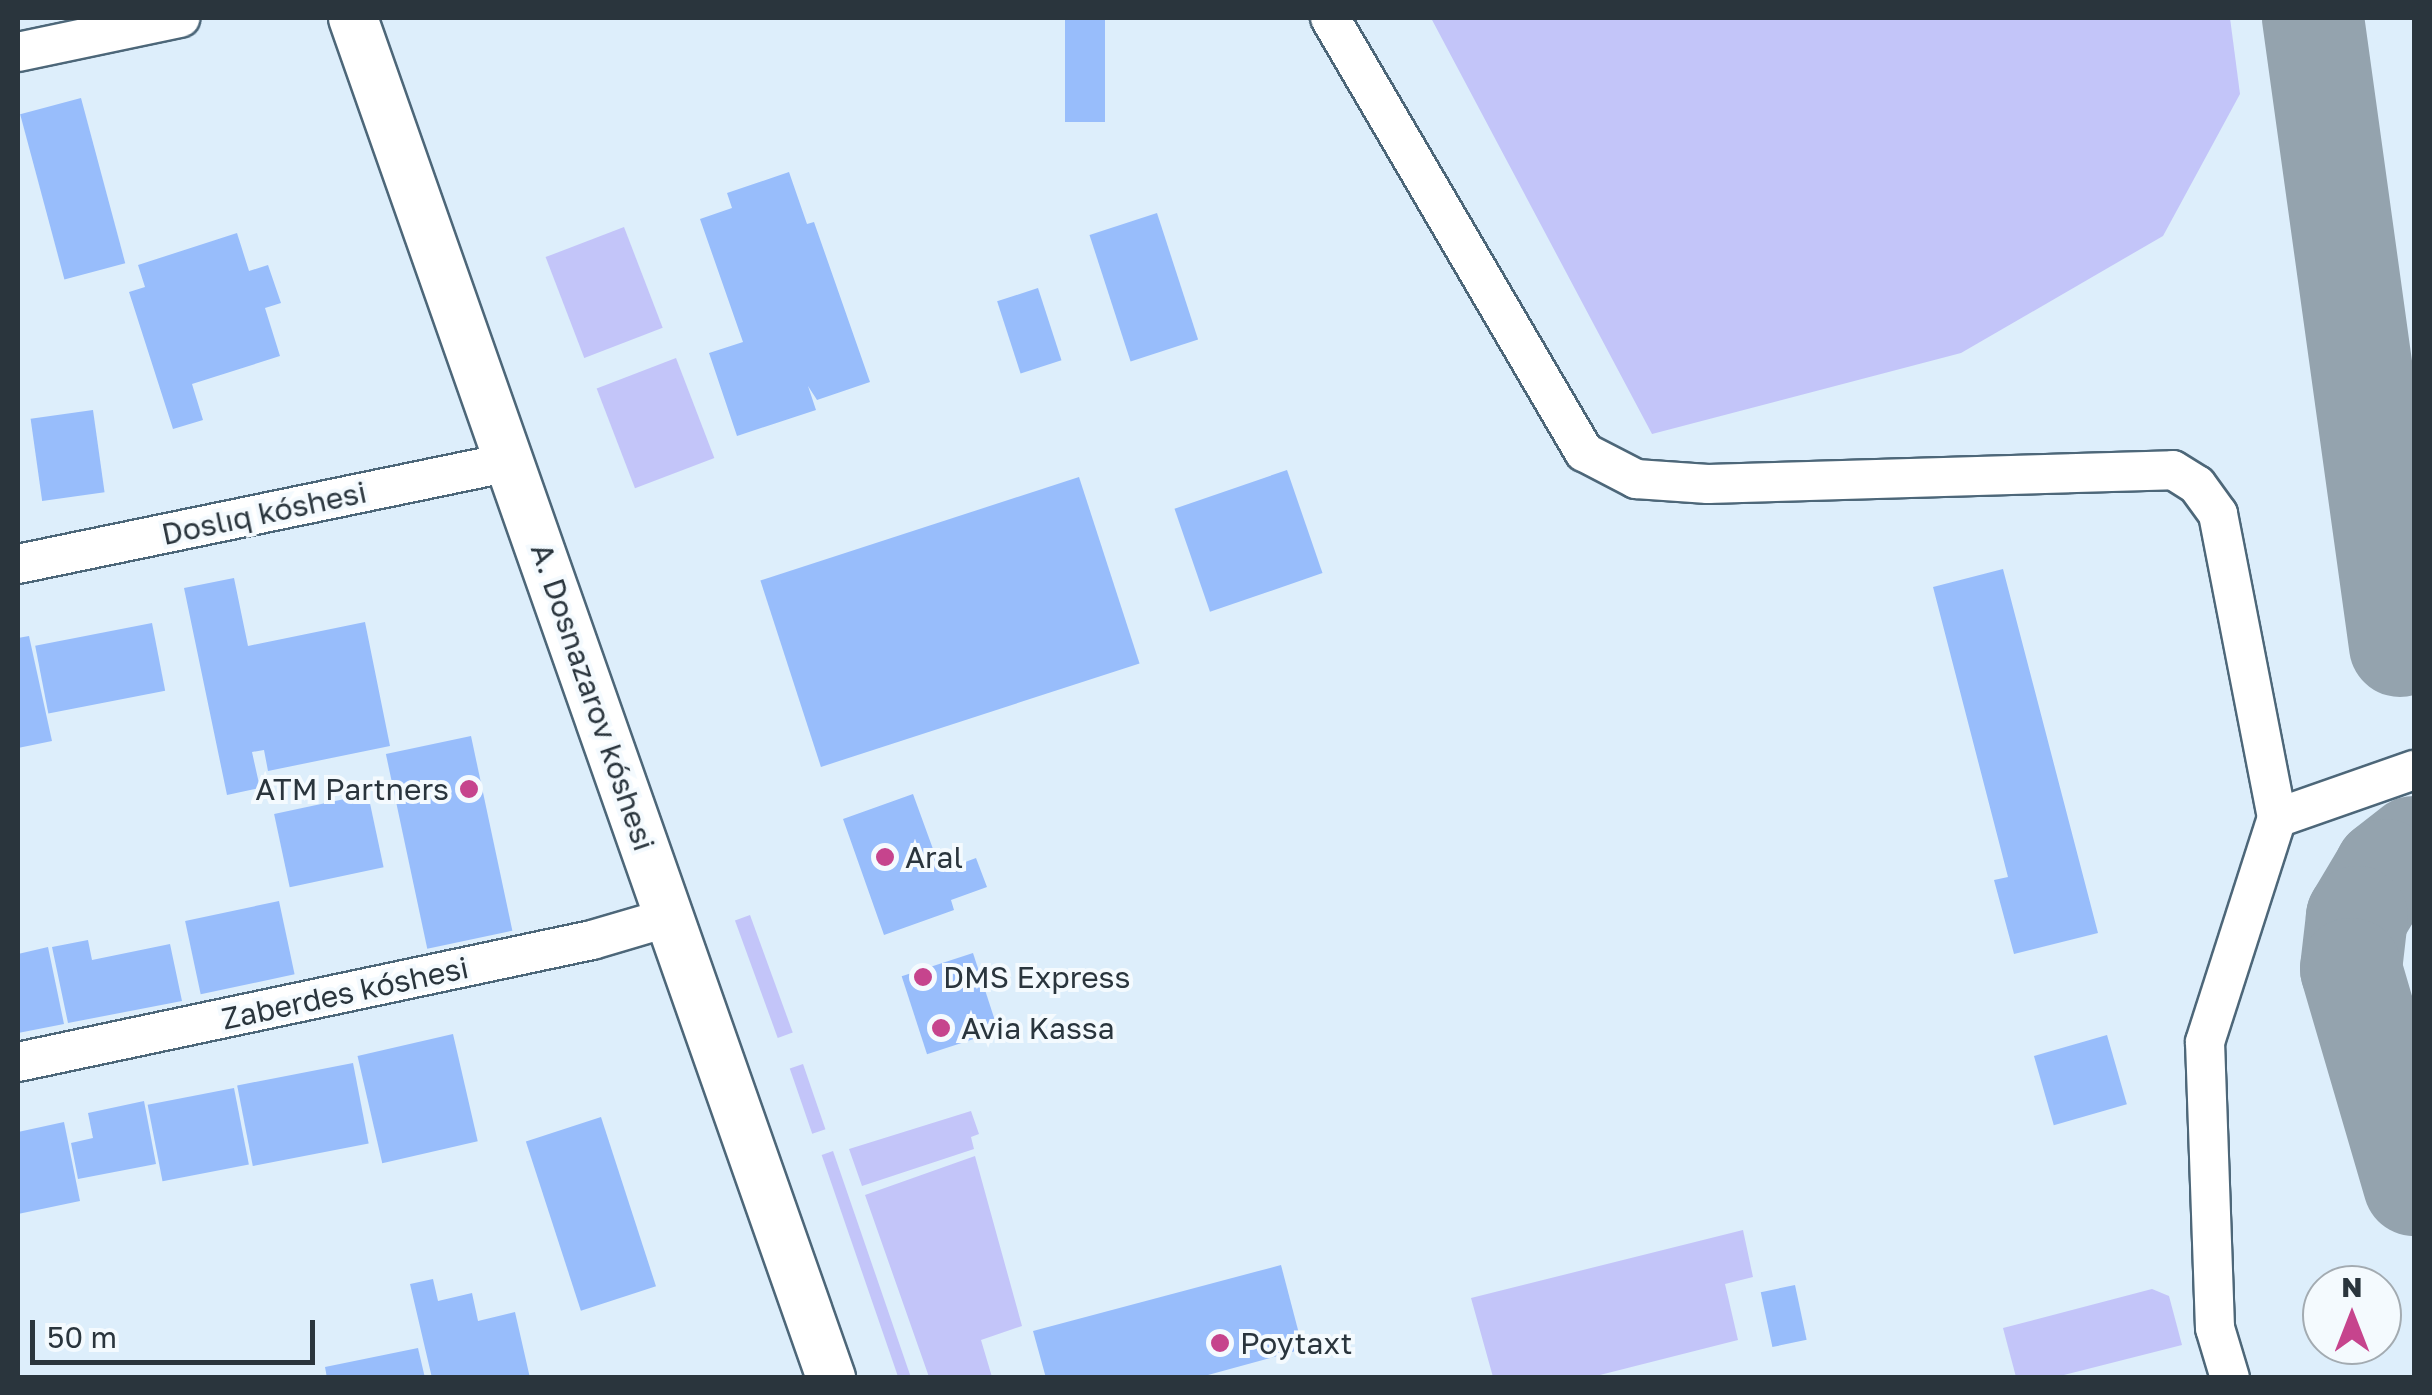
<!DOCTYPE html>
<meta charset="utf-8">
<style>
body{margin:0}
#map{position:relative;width:2432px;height:1395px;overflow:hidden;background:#ddeefb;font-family:"Golos Text",sans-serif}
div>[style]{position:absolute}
.green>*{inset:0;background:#c3c5f9;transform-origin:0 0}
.taxiway>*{height:102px;margin:-51px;padding:0 51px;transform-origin:51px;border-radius:51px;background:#94a3ae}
.building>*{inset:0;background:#98bdfb;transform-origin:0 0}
.roads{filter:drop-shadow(2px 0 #4d6779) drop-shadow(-2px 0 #4d6779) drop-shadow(0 2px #4d6779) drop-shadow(0 -2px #4d6779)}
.minor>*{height:38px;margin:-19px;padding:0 19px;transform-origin:19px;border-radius:19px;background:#fff}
.major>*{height:48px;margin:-24px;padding:0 24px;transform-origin:24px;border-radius:24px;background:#fff}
.dots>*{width:28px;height:28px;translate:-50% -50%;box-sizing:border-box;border:5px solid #f4fafe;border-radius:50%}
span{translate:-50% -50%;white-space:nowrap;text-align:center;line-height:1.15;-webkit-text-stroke:8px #f4fafe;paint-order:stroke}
.street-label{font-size:30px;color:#2a353d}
.poi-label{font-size:30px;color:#2a353d}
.right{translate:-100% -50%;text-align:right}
.left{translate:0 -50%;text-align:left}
.frame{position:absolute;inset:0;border:20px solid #2a353d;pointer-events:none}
.north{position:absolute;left:2302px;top:1265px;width:100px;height:100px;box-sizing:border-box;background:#f4fafe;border:2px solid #a3abb1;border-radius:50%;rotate:0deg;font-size:28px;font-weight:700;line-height:40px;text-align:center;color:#2a353d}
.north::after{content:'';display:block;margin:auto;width:35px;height:45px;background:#c6448d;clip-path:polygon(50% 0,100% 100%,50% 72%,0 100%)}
.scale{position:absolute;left:30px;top:1320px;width:285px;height:45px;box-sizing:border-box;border:5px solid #2a353d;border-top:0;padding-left:12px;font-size:30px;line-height:35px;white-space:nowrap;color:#2a353d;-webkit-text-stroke:8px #f4fafe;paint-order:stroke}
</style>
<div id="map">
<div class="green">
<i style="clip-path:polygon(1431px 18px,2230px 18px,2240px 94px,2163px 236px,1961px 353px,1652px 434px)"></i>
<i style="left:624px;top:227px;width:108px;height:84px;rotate:69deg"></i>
<i style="left:676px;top:358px;width:107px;height:85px;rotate:69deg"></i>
<i style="left:750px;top:915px;width:125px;height:16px;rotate:70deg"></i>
<i style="left:803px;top:1064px;width:69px;height:14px;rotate:71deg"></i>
<i style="clip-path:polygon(971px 1111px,979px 1134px,971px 1137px,974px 1149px,862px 1186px,849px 1149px)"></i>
<i style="left:833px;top:1151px;width:240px;height:12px;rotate:71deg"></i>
<i style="clip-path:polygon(975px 1156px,1022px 1326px,981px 1340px,992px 1377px,929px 1377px,865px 1195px)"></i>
<i style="clip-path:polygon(1743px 1230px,1753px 1277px,1725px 1284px,1738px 1340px,1592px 1377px,1493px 1377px,1471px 1298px)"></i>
<i style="clip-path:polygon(2152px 1289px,2169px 1296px,2182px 1345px,2056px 1377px,2016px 1377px,2003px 1328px)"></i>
</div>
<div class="taxiway">
<i style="left:2313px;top:18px;width:634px;rotate:82.11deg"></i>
<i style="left:2414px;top:847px;width:37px;rotate:142deg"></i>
<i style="left:2385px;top:870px;width:55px;rotate:120.8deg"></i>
<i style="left:2357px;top:917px;width:52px;rotate:96.6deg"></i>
<i style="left:2351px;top:969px;width:225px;rotate:73.7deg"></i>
</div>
<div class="building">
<i style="left:1065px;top:18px;width:40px;height:104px"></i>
<i style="left:81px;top:98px;width:171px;height:63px;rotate:75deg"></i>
<i style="clip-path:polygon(789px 172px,807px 224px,814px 222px,870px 382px,817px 400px,808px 386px,816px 410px,737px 436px,709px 353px,743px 342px,700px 219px,732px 208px,727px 193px)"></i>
<i style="left:1157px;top:213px;width:133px;height:71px;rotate:72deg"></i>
<i style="clip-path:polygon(237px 233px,249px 271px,268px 265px,281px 303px,265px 308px,280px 356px,192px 384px,203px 420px,173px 429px,129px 292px,145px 287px,138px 265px)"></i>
<i style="left:1038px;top:288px;width:76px;height:43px;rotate:72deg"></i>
<i style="left:93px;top:410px;width:83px;height:63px;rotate:82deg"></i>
<i style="left:1287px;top:470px;width:109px;height:119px;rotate:71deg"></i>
<i style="left:1079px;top:477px;width:196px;height:335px;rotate:72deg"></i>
<i style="clip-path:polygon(2003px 569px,2098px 933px,2014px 954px,1994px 880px,2008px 877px,1933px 587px)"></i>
<i style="clip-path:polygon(234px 578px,248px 646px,365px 622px,390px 746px,268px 771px,264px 750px,252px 752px,260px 788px,227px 795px,184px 588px)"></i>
<i style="left:152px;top:623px;width:69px;height:119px;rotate:79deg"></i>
<i style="clip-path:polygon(29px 636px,52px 741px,18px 748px,18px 638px)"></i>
<i style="left:471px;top:736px;width:199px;height:87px;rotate:78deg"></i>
<i style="left:368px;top:794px;width:75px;height:96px;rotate:78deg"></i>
<i style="clip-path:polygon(913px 794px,941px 871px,976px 858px,987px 887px,951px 900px,954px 910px,884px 935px,843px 819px)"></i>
<i style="left:279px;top:901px;width:75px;height:96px;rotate:78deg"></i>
<i style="clip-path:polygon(88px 940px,92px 960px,170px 944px,182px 1001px,68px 1023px,52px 947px)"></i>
<i style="clip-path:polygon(48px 947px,64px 1024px,18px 1033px,18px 954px)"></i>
<i style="left:973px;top:953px;width:82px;height:75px;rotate:72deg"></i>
<i style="left:453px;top:1034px;width:110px;height:98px;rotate:77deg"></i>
<i style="left:2107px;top:1035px;width:72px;height:76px;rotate:74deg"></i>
<i style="left:353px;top:1063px;width:82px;height:118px;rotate:79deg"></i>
<i style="left:234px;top:1088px;width:78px;height:88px;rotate:79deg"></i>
<i style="clip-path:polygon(144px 1101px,156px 1164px,78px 1179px,71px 1143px,93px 1138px,88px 1113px)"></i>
<i style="left:601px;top:1117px;width:178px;height:79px;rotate:72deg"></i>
<i style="clip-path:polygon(64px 1122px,80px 1201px,18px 1214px,18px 1132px)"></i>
<i style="clip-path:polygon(1281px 1265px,1303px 1349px,1197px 1378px,1046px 1378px,1033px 1331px)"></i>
<i style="clip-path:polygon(433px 1279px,438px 1301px,472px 1293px,478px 1321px,515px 1312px,530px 1378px,432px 1378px,410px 1284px)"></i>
<i style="left:1795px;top:1285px;width:56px;height:35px;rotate:78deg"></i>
<i style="clip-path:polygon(418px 1348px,425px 1378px,327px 1378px,325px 1367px)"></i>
</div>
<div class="roads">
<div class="minor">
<i style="left:1330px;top:18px;width:503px;rotate:59.66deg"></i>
<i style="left:1584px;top:452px;width:59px;rotate:27.4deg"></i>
<i style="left:1636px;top:479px;width:72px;rotate:4deg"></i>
<i style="left:1708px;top:484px;width:465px;rotate:-1.7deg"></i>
<i style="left:2173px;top:470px;width:28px;rotate:32deg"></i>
<i style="left:2197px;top:485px;width:36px;rotate:54deg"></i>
<i style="left:2218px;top:514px;width:310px;rotate:79deg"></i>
<i style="left:18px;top:52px;width:166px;rotate:-11.9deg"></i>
<i style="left:18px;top:564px;width:502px;rotate:-11.71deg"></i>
<i style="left:18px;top:1062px;width:587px;rotate:-12deg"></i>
<i style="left:592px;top:940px;width:81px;rotate:-16.4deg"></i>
<i style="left:2230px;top:1378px;width:52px;rotate:-106.7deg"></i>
<i style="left:2215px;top:1328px;width:286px;rotate:-92deg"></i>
<i style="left:2205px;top:1042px;width:235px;rotate:-72.2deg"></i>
<i style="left:2277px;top:818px;width:145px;rotate:-19.3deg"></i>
</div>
<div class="major">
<i style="left:353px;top:18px;width:1442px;rotate:70.63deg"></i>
</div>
</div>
<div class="dots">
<i style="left:469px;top:789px;background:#c6448d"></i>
<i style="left:885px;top:857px;background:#c6448d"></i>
<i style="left:923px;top:977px;background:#c6448d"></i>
<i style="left:941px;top:1028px;background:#c6448d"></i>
<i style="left:1220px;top:1343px;background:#c6448d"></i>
</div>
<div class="street-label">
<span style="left:264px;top:513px;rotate:-12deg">Doslıq kóshesi</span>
<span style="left:593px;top:697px;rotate:71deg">A. Dosnazarov kóshesi</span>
<span style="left:345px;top:993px;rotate:-12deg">Zaberdes kóshesi</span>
</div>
<div class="poi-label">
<span class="right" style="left:449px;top:789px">ATM Partners</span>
<span class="left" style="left:905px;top:857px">Aral</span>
<span class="left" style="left:943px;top:977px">DMS Express</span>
<span class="left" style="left:961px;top:1028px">Avia Kassa</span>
<span class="left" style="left:1240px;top:1343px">Poytaxt</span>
</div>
<div class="frame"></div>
<div class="north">N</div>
<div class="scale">50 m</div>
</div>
